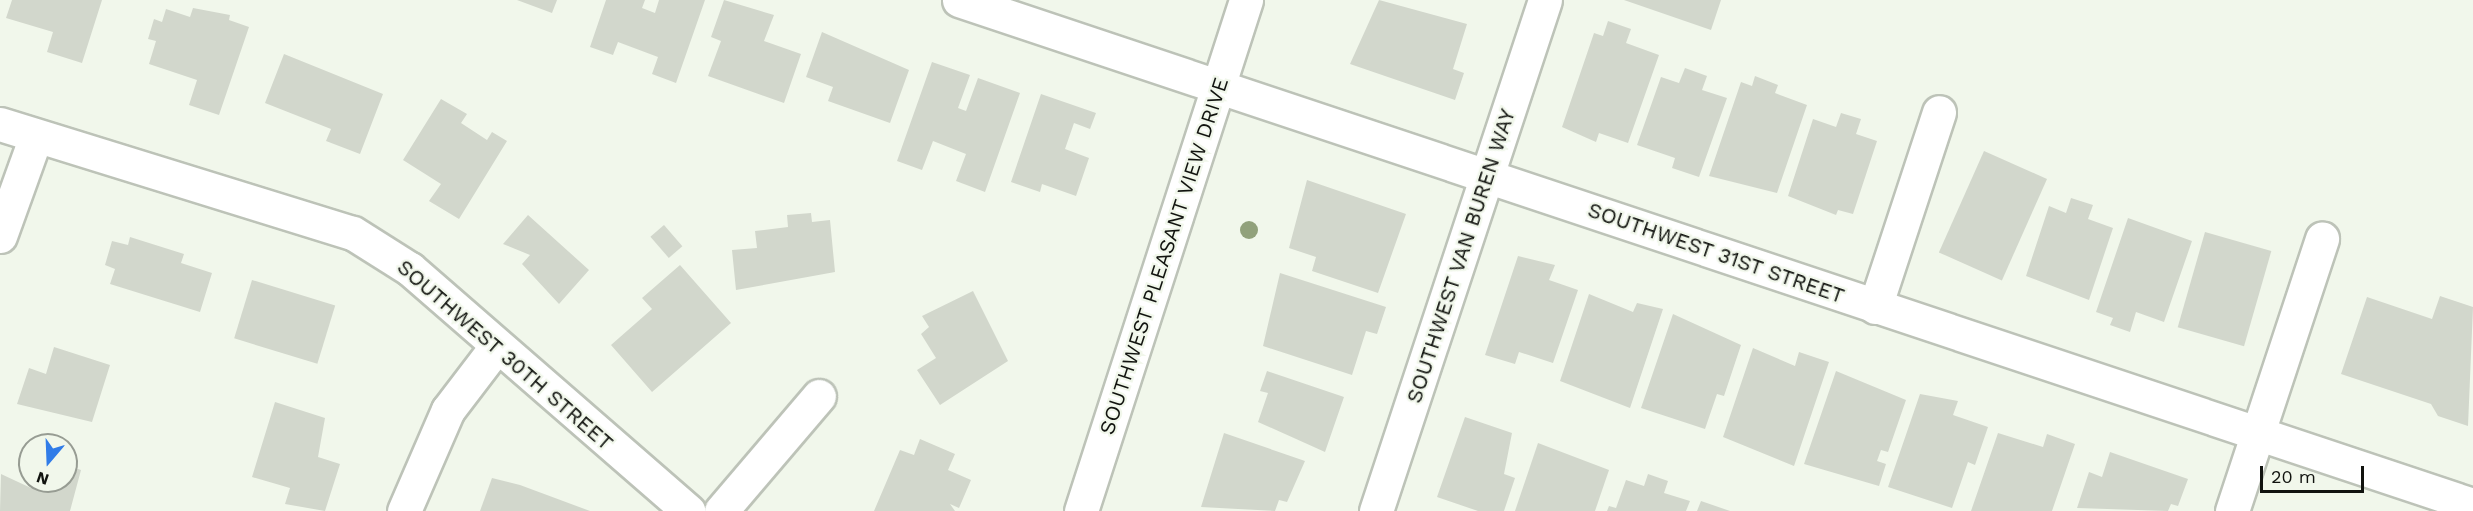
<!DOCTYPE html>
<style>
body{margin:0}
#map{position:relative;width:2473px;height:511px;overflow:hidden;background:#f1f7eb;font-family:"Work Sans",sans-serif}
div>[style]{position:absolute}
.building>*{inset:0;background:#d2d7cc;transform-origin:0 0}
.roads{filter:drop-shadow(2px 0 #bdc3b8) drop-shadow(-2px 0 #bdc3b8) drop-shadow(0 2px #bdc3b8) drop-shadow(0 -2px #bdc3b8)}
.minor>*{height:33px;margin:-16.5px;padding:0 16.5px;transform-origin:16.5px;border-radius:16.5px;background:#fff}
.major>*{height:33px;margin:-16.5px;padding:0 16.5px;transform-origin:16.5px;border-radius:16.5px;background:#fff}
.trees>*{width:18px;height:18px;margin:-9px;border-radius:50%;background:#91a17b}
span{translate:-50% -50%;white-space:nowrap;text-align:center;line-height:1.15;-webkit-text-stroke:4.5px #f1f7eb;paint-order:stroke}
.street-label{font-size:21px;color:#11130f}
.north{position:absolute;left:18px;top:433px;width:60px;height:60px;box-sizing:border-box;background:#f1f7eb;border:2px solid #979c93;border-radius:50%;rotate:199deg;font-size:16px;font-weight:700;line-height:24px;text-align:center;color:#11130f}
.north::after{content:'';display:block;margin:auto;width:21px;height:27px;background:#317ce8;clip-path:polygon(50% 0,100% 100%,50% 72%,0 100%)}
.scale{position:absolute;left:2260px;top:466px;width:104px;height:27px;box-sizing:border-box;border:3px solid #11130f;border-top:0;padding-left:8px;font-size:18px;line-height:21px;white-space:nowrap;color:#11130f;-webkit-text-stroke:4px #f1f7eb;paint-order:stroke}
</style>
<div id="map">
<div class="building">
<i style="clip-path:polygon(12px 0,102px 0,82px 63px,47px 52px,53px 32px,6px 18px)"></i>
<i style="clip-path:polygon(517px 0,557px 0,552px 13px)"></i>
<i style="clip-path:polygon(606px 0,645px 0,642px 8px,655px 13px,659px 0,705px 0,676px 83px,652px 74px,658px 57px,618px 42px,613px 55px,590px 47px)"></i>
<i style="clip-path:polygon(724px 0,774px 15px,764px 41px,801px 54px,784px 103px,708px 76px,721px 41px,711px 37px)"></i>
<i style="clip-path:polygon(1379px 0,1467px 24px,1453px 69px,1464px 73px,1455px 100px,1350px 64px)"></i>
<i style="clip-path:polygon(1624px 0,1721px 0,1711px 30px)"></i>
<i style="clip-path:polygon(193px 8px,230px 15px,229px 20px,249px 27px,219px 115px,189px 105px,197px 80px,149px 64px,156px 41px,148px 39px,154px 19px,162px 22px,166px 9px,190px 17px)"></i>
<i style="clip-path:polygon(1608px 21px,1631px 29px,1626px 43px,1659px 55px,1628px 143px,1599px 133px,1596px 142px,1562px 127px,1594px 33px,1603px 36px)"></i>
<i style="clip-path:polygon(822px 32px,909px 70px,890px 123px,828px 101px,833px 87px,806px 77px)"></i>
<i style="clip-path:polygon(284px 54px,383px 94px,360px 154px,326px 141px,331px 129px,265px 103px)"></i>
<i style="clip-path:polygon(932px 62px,970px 75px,958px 108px,966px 111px,978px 78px,1020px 93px,985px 192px,956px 181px,966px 154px,933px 141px,922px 170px,897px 161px)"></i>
<i style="clip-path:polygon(1685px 68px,1707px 76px,1702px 90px,1727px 98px,1699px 177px,1672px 168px,1675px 158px,1637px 145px,1661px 77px,1679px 83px)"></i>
<i style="clip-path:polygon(1755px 76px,1778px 85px,1775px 93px,1807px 105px,1777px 193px,1709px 176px,1741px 82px,1752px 86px)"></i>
<i style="clip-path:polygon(1041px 94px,1096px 113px,1090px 129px,1074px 123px,1065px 149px,1089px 158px,1076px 196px,1042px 184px,1040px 192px,1011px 182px)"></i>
<i style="clip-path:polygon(441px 99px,467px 114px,461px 123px,487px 140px,492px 132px,507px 141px,459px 219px,429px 201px,441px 184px,403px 160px)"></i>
<i style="clip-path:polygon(1841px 113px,1861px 119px,1856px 134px,1877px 141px,1853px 214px,1838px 210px,1836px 215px,1788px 196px,1813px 119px,1836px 127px)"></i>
<i style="left:1984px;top:151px;width:69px;height:111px;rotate:24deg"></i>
<i style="clip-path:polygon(1307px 180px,1406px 214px,1378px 293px,1312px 271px,1316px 257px,1289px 248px)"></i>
<i style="clip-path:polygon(2071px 198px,2093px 205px,2088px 219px,2113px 228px,2089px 300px,2026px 276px,2049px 206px,2066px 213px)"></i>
<i style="clip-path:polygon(811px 213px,812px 222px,830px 220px,835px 272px,736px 290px,732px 250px,757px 248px,755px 231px,788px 227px,787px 215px)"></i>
<i style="clip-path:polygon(528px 215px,589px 270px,559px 304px,522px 264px,530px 255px,503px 244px)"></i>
<i style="clip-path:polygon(2128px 218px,2192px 241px,2164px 322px,2136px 312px,2130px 332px,2110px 325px,2113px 318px,2096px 312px)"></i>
<i style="left:664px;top:225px;width:28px;height:18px;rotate:49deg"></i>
<i style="left:2205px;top:232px;width:69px;height:99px;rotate:16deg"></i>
<i style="clip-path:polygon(130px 237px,184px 254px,181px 263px,212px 273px,200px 312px,110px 284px,115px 269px,105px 265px,112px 241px,128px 245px)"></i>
<i style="clip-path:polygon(1518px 256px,1555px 265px,1549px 280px,1578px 290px,1553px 363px,1519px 352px,1515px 364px,1485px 355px)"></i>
<i style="clip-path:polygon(680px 265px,731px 323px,652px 392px,611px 345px,652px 309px,642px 298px)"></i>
<i style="clip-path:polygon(1280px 273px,1386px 307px,1377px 334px,1366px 331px,1352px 375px,1263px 346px)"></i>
<i style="left:252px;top:280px;width:87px;height:61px;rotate:17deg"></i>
<i style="clip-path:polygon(973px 291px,1008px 361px,940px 405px,917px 370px,936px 358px,921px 334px,929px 327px,922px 316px)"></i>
<i style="clip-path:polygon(1589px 294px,1633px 312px,1637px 303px,1663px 309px,1630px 408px,1560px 381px)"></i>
<i style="clip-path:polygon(2440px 296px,2473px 307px,2468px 426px,2438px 416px,2431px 404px,2341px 374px,2367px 297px,2432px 319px)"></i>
<i style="clip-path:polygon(1673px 314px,1741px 345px,1724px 396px,1717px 394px,1705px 429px,1641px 408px)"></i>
<i style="clip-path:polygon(54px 347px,110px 365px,92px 422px,17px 404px,29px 368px,46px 374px)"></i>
<i style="clip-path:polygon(1753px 348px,1795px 366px,1799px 352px,1829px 362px,1794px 466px,1723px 437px)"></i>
<i style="clip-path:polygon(1267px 371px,1344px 397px,1325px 452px,1258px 422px,1268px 393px,1260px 391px)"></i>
<i style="clip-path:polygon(1836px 371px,1906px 400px,1888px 452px,1881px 450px,1877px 461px,1886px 464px,1879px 486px,1804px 464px)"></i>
<i style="clip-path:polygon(1920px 394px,1958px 401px,1953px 415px,1988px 427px,1975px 465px,1968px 462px,1952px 508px,1888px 487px)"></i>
<i style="clip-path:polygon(275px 402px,325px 418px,318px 457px,340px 464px,325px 511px,285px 504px,290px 488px,252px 477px)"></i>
<i style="clip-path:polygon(1465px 417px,1512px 433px,1504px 474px,1515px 478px,1504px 511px,1478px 511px,1437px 497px)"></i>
<i style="clip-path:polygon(1224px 433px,1305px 461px,1287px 502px,1279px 500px,1275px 511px,1201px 507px)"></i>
<i style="clip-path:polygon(1998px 433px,2043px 447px,2047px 434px,2075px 444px,2052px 511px,1971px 511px)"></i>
<i style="clip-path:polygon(920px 439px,955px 454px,948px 470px,971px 480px,959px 508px,950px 504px,955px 511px,874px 511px,900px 450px,914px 455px)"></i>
<i style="clip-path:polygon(1538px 443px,1609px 470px,1595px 511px,1515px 511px)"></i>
<i style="clip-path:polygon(2110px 452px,2188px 479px,2178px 506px,2171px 504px,2168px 511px,2077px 508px,2089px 472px,2102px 477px)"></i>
<i style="clip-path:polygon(66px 465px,81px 470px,70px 511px,0 511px,1px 474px,31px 488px,34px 481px,66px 481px)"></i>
<i style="clip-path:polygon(1648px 474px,1668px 481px,1664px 493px,1690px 501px,1686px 511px,1607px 511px,1609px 506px,1616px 508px,1626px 480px,1644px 486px)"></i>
<i style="clip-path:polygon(492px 478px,520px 485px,590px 511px,480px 511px)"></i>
<i style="clip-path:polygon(1701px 501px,1730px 511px,1697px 511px)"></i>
</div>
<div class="roads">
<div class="minor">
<i style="left:959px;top:0;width:1596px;rotate:18.45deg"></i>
<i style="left:0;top:124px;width:369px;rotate:17.2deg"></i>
<i style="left:353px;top:233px;width:67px;rotate:32.3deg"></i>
<i style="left:410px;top:269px;width:369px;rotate:41deg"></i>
<i style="left:0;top:236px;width:106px;rotate:-70.2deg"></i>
<i style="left:1875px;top:307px;width:205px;rotate:-71.8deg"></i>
<i style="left:404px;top:511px;width:110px;rotate:-66.5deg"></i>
<i style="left:448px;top:410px;width:79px;rotate:-52.7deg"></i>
<i style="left:721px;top:511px;width:151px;rotate:-49.6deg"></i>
<i style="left:1376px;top:511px;width:538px;rotate:-71.7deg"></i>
<i style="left:2232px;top:511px;width:287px;rotate:-71.7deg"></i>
</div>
<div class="major">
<i style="left:1081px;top:511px;width:537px;rotate:-72.1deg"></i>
</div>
</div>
<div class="trees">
<i style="left:1249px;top:230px"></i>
</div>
<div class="street-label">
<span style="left:1716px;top:253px;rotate:19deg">SOUTHWEST 31ST STREET</span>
<span style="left:1164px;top:256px;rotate:-72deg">SOUTHWEST PLEASANT VIEW DRIVE</span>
<span style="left:1461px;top:256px;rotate:-72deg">SOUTHWEST VAN BUREN WAY</span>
<span style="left:505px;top:355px;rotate:41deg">SOUTHWEST 30TH STREET</span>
</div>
<div class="north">N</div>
<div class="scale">20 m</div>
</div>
